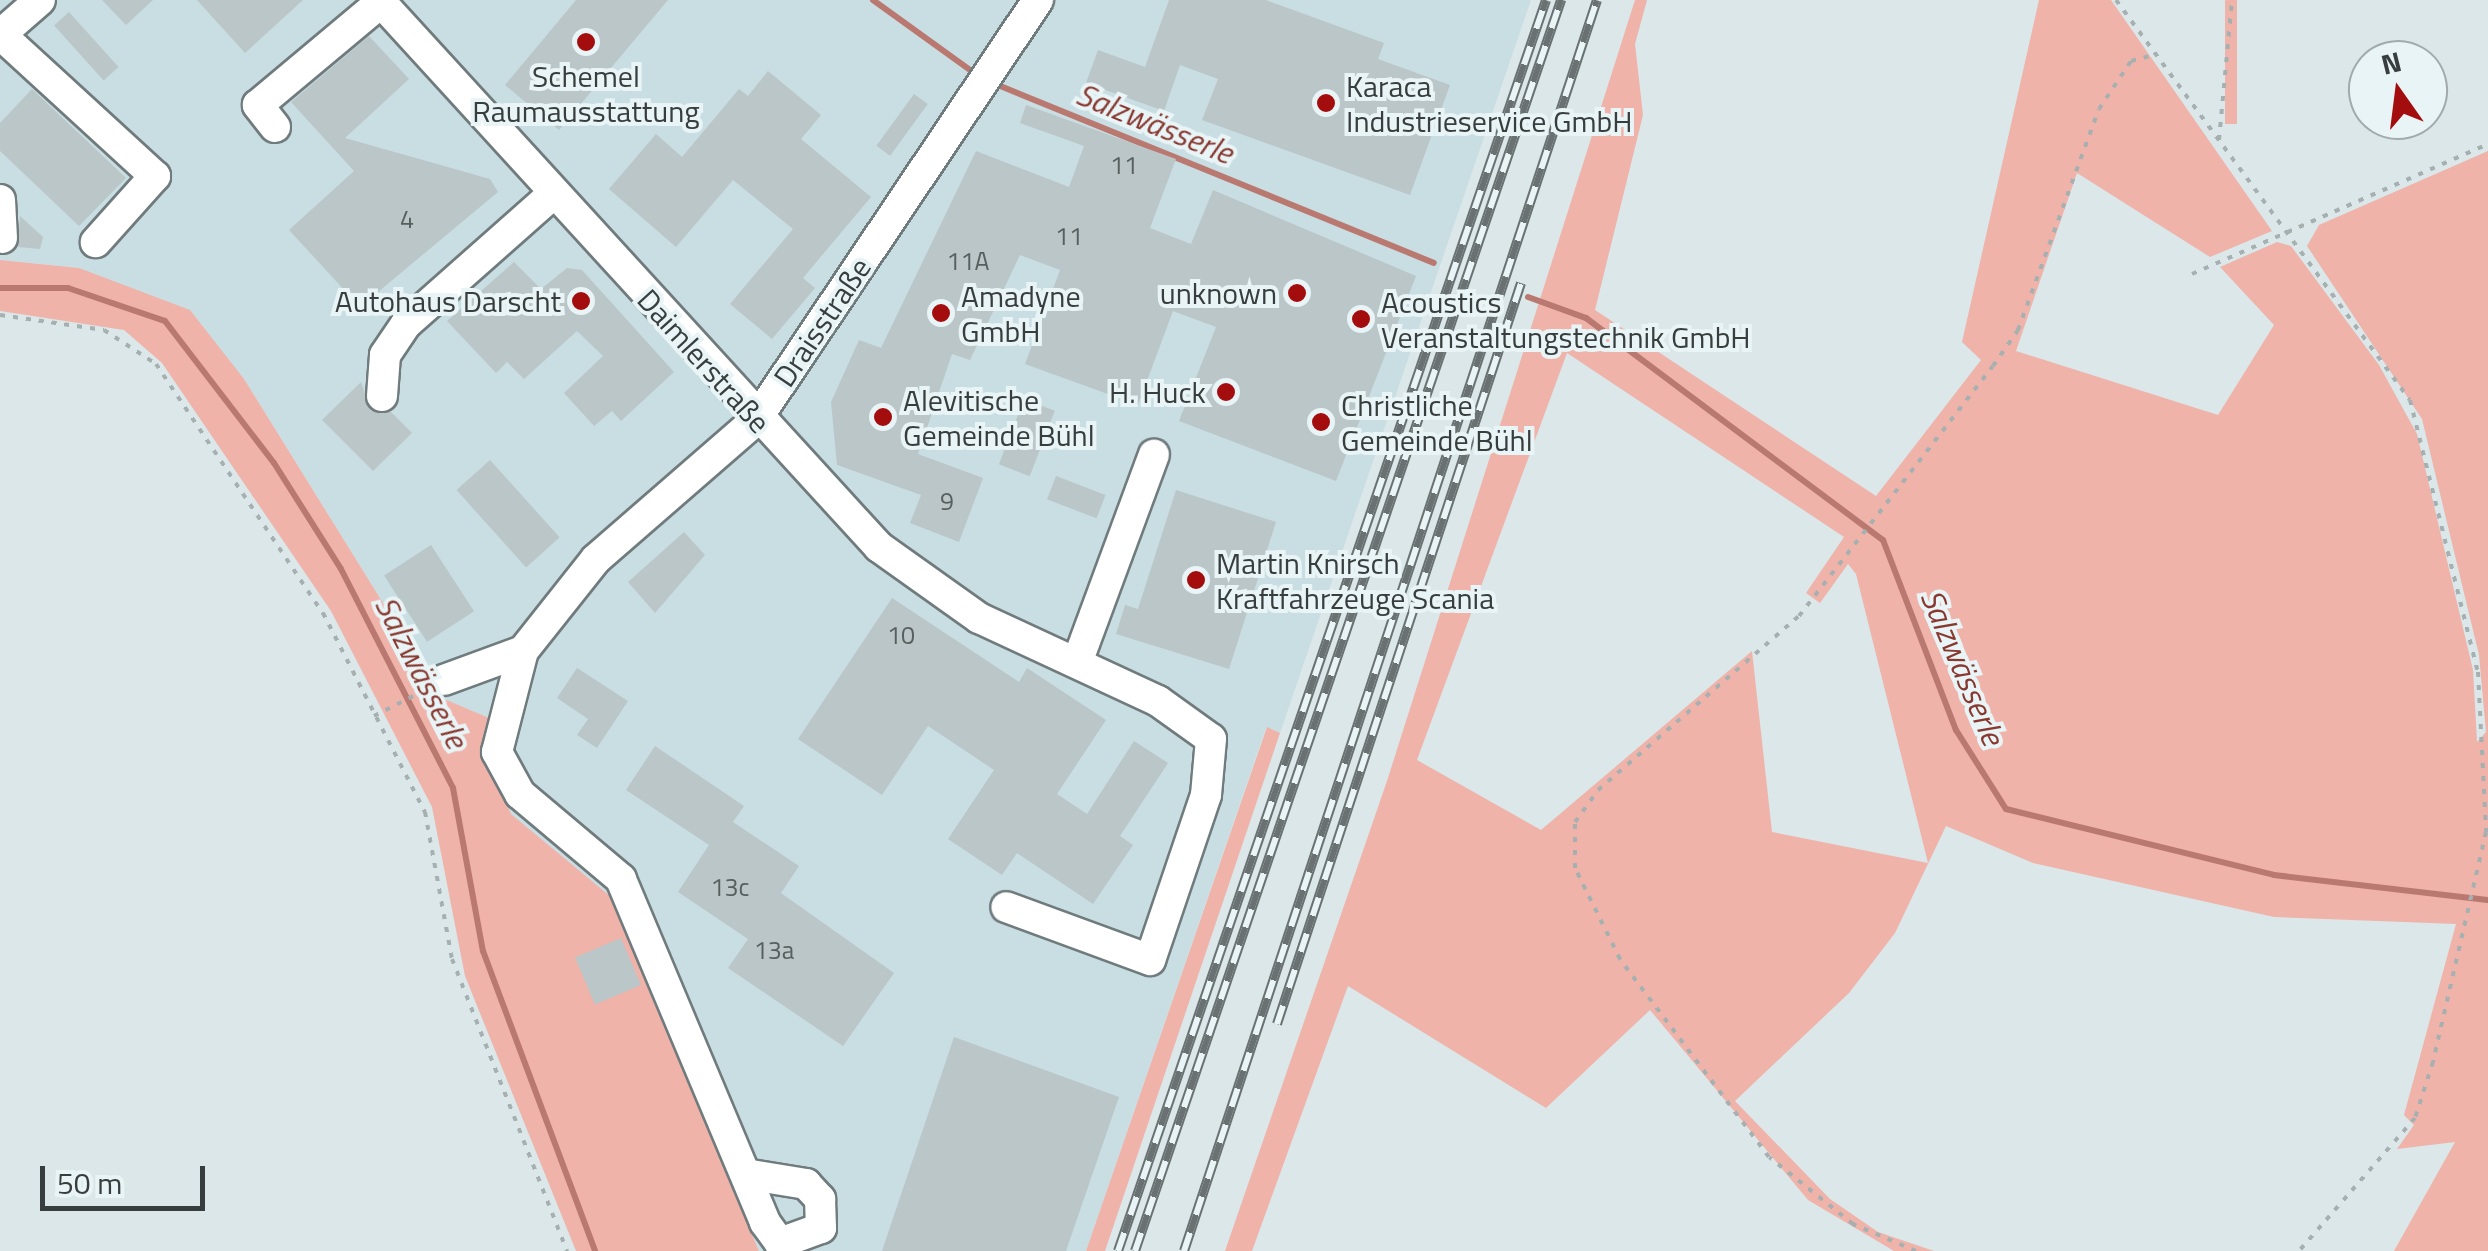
<!DOCTYPE html>
<meta charset="utf-8">
<style>
body{margin:0}
#map{position:relative;width:2488px;height:1251px;overflow:hidden;background:#dbe7e9;font-family:"Titillium Web",sans-serif}
div>[style]{position:absolute}
.built>*{inset:0;background:#c9dee3}
.green>*{inset:0;background:#efb3aa;transform-origin:0 0}
.stream>*{height:6px;margin:-3px;padding:0 3px;transform-origin:3px;border-radius:3px;background:#b97970}
.building>*{inset:0;background:#bac6c8;transform-origin:0 0}
.path>*{height:4px;margin-top:-2px;transform-origin:0;background:repeating-linear-gradient(90deg,#a6b0b1 0 5px,transparent 0 13px)}
.roads{filter:drop-shadow(2px 0 #707b7d) drop-shadow(-2px 0 #707b7d) drop-shadow(0 2px #707b7d) drop-shadow(0 -2px #707b7d)}
.minor>*{height:30px;margin:-15px;padding:0 15px;transform-origin:15px;border-radius:15px;background:#fff}
.rail>*{height:10px;margin-top:-5px;transform-origin:0;background:repeating-linear-gradient(90deg,#e8f4f6 0 19px,#697172 0 38px);box-sizing:border-box;border-block:2px solid #697172}
.dots>*{width:28px;height:28px;translate:-50% -50%;box-sizing:border-box;border:5px solid #e8f4f6;border-radius:50%}
span{translate:-50% -50%;white-space:nowrap;text-align:center;line-height:1.15;-webkit-text-stroke:8px #e8f4f6;paint-order:stroke}
.number-label{font-size:25px;color:#585f60}
.number-label span{-webkit-text-stroke-width:0}
.poi-label{font-size:30px;color:#383d3e}
.left{translate:0 -50%;text-align:left}
.right{translate:-100% -50%;text-align:right}
.street-label{font-size:30px;color:#383d3e}
.water-label{font-size:32px;color:#88382f;font-style:italic}
.north{position:absolute;left:2348px;top:40px;width:100px;height:100px;box-sizing:border-box;background:#e8f4f6;border:2px solid #a2abac;border-radius:50%;rotate:346deg;font-size:28px;font-weight:700;line-height:40px;text-align:center;color:#383d3e}
.north::after{content:'';display:block;margin:auto;width:35px;height:45px;background:#a40d0e;clip-path:polygon(50% 0,100% 100%,50% 72%,0 100%)}
.scale{position:absolute;left:40px;top:1166px;width:165px;height:45px;box-sizing:border-box;border:5px solid #383d3e;border-top:0;padding-left:12px;font-size:30px;line-height:35px;white-space:nowrap;color:#383d3e;-webkit-text-stroke:8px #e8f4f6;paint-order:stroke}
</style>
<div id="map">
<div class="built">
<i style="clip-path:polygon(0 0,1531px 0,1280px 733px,1266px 728px,1086px 1251px,759px 1251px,610px 896px,511px 814px,486px 755px,495px 721px,442px 698px,244px 379px,79px 268px,0 260px)"></i>
</div>
<div class="green">
<i style="clip-path:polygon(evenodd,1635px 0,1647px 0,1635px 44px,1643px 115px,1595px 310px,1876px 496px,1981px 360px,1962px 342px,2039px 0,2111px 0,2272px 231px,2210px 257px,2077px 173px,2016px 351px,2218px 415px,2274px 325px,2220px 267px,2277px 242px,2291px 246px,2379px 365px,2417px 434px,2473px 670px,2477px 742px,2486px 732px,2479px 655px,2422px 419px,2307px 246px,2319px 225px,2488px 151px,2488px 1251px,2394px 1251px,2455px 1142px,2397px 1149px,2414px 1125px,2404px 1115px,2456px 924px,2274px 917px,2033px 863px,1946px 826px,1895px 933px,1849px 993px,1735px 1101px,1830px 1199px,1878px 1232px,1934px 1251px,1894px 1251px,1808px 1200px,1650px 1010px,1546px 1108px,1348px 986px,1252px 1251px,1225px 1251px,1387px 781px,1635px 0,1567px 353px,1844px 537px,1806px 593px,1820px 603px,1848px 564px,1856px 574px,1928px 863px,1772px 832px,1752px 651px,1541px 830px,1417px 760px,1567px 353px)"></i>
<i style="left:2225px;top:0;width:12px;height:124px"></i>
<i style="clip-path:polygon(0 260px,79px 268px,190px 310px,244px 379px,442px 698px,496px 721px,486px 755px,511px 814px,610px 896px,759px 1251px,576px 1251px,465px 976px,432px 807px,331px 611px,162px 363px,124px 330px,0 311px)"></i>
<i style="clip-path:polygon(1267px 727px,1280px 733px,1105px 1251px,1086px 1251px)"></i>
</div>
<div class="stream">
<i style="left:873px;top:0;width:128px;rotate:35.8deg"></i>
<i style="left:993px;top:83px;width:476px;rotate:22.2deg"></i>
<i style="left:0;top:288px;width:68px"></i>
<i style="left:68px;top:288px;width:102px;rotate:18.8deg"></i>
<i style="left:165px;top:321px;width:179px;rotate:52.5deg"></i>
<i style="left:274px;top:463px;width:125px;rotate:57.7deg"></i>
<i style="left:341px;top:569px;width:246px;rotate:62.9deg"></i>
<i style="left:453px;top:788px;width:166px;rotate:79.6deg"></i>
<i style="left:483px;top:951px;width:320px;rotate:69.5deg"></i>
<i style="left:1528px;top:297px;width:62px;rotate:19.9deg"></i>
<i style="left:1586px;top:318px;width:371px;rotate:36.8deg"></i>
<i style="left:1883px;top:540px;width:204px;rotate:69deg"></i>
<i style="left:1956px;top:730px;width:93px;rotate:57.7deg"></i>
<i style="left:2006px;top:809px;width:276px;rotate:13.8deg"></i>
<i style="left:2274px;top:875px;width:215px;rotate:6.7deg"></i>
</div>
<div class="building">
<i style="clip-path:polygon(102px 0,153px 0,126px 25px)"></i>
<i style="clip-path:polygon(197px 0,303px 0,245px 53px)"></i>
<i style="clip-path:polygon(576px 0,668px 0,559px 130px,505px 85px)"></i>
<i style="clip-path:polygon(1169px 0,1266px 0,1384px 43px,1378px 59px,1450px 85px,1410px 195px,1202px 120px,1218px 79px,1180px 65px,1164px 111px,1086px 83px,1098px 50px,1145px 67px)"></i>
<i style="left:69px;top:12px;width:74px;height:20px;rotate:48deg"></i>
<i style="clip-path:polygon(369px 36px,409px 79px,345px 138px,490px 179px,498px 192px,360px 307px,289px 230px,354px 171px,291px 102px)"></i>
<i style="clip-path:polygon(768px 71px,821px 115px,801px 139px,871px 197px,803px 278px,815px 288px,772px 339px,730px 304px,793px 229px,733px 180px,676px 247px,609px 189px,656px 134px,682px 157px,739px 89px,748px 96px)"></i>
<i style="clip-path:polygon(32px 89px,126px 178px,79px 226px,0 151px,0 123px)"></i>
<i style="left:914px;top:94px;width:17px;height:64px;rotate:36deg"></i>
<i style="clip-path:polygon(1026px 105px,1176px 159px,1150px 228px,1191px 244px,1213px 190px,1416px 276px,1336px 481px,1179px 421px,1216px 327px,1173px 311px,1138px 405px,1025px 364px,1060px 270px,1020px 255px,970px 360px,952px 354px,918px 454px,983px 478px,959px 542px,910px 523px,921px 495px,837px 465px,831px 402px,859px 340px,881px 348px,976px 151px,1069px 187px,1084px 146px,1020px 123px)"></i>
<i style="clip-path:polygon(20px 216px,43px 237px,40px 249px,18px 247px)"></i>
<i style="clip-path:polygon(514px 262px,541px 289px,567px 268px,582px 270px,674px 372px,621px 421px,612px 411px,594px 426px,564px 393px,603px 356px,577px 331px,524px 379px,507px 362px,496px 373px,447px 321px)"></i>
<i style="clip-path:polygon(361px 382px,371px 411px,391px 412px,412px 433px,373px 471px,322px 420px)"></i>
<i style="left:1024px;top:399px;width:33px;height:70px;rotate:21deg"></i>
<i style="left:490px;top:460px;width:104px;height:45px;rotate:48deg"></i>
<i style="left:1056px;top:476px;width:53px;height:25px;rotate:21deg"></i>
<i style="clip-path:polygon(1176px 490px,1276px 522px,1229px 669px,1116px 634px,1125px 605px,1138px 609px)"></i>
<i style="clip-path:polygon(684px 532px,705px 555px,655px 613px,628px 582px)"></i>
<i style="left:431px;top:545px;width:79px;height:56px;rotate:57deg"></i>
<i style="clip-path:polygon(892px 598px,1019px 682px,1027px 668px,1106px 720px,1057px 794px,1087px 814px,1134px 741px,1168px 763px,1120px 836px,1133px 845px,1093px 904px,1017px 853px,1002px 875px,948px 839px,994px 770px,928px 726px,882px 795px,798px 739px)"></i>
<i style="clip-path:polygon(577px 668px,628px 701px,597px 748px,577px 735px,588px 719px,557px 698px)"></i>
<i style="clip-path:polygon(655px 746px,744px 806px,733px 822px,799px 866px,781px 893px,894px 973px,843px 1046px,728px 968px,748px 939px,678px 892px,709px 845px,626px 790px)"></i>
<i style="left:621px;top:938px;width:51px;height:50px;rotate:67deg"></i>
<i style="clip-path:polygon(954px 1037px,1119px 1097px,1066px 1251px,882px 1251px)"></i>
</div>
<div class="path">
<i style="left:2116px;top:0;width:496px;rotate:53.7deg"></i>
<i style="left:2410px;top:400px;width:280px;rotate:76deg"></i>
<i style="left:2478px;top:672px;width:160px;rotate:87.1deg"></i>
<i style="left:2486px;top:832px;width:236px;rotate:103deg"></i>
<i style="left:2433px;top:1062px;width:59px;rotate:107.8deg"></i>
<i style="left:2415px;top:1118px;width:176px;rotate:131.1deg"></i>
<i style="left:2219px;top:140px;width:141px;rotate:-84.7deg"></i>
<i style="left:2192px;top:274px;width:323px;rotate:-23.7deg"></i>
<i style="left:0;top:315px;width:105px;rotate:8.2deg"></i>
<i style="left:104px;top:330px;width:62px;rotate:33.2deg"></i>
<i style="left:156px;top:364px;width:300px;rotate:56.2deg"></i>
<i style="left:323px;top:613px;width:224px;rotate:62.9deg"></i>
<i style="left:425px;top:812px;width:149px;rotate:79.6deg"></i>
<i style="left:452px;top:959px;width:314px;rotate:68.5deg"></i>
<i style="left:374px;top:716px;width:55px;rotate:-27deg"></i>
<i style="left:1916px;top:1251px;width:69px;rotate:-156.8deg"></i>
<i style="left:1853px;top:1224px;width:107px;rotate:-141.4deg"></i>
<i style="left:1769px;top:1157px;width:248px;rotate:-127deg"></i>
<i style="left:1620px;top:959px;width:102px;rotate:-116.3deg"></i>
<i style="left:1575px;top:868px;width:46px;rotate:-90deg"></i>
<i style="left:1575px;top:822px;width:39px;rotate:-54deg"></i>
<i style="left:1598px;top:790px;width:266px;rotate:-40.9deg"></i>
<i style="left:1799px;top:616px;width:316px;rotate:-52.2deg"></i>
<i style="left:1993px;top:366px;width:44px;rotate:-55.2deg"></i>
<i style="left:2018px;top:330px;width:235px;rotate:-69.9deg"></i>
<i style="left:2099px;top:109px;width:58px;rotate:-56.3deg"></i>
<i style="left:2131px;top:61px;width:27px;rotate:-15deg"></i>
</div>
<div class="roads">
<div class="minor">
<i style="left:379px;top:0;width:741px;rotate:47.57deg"></i>
<i style="left:879px;top:547px;width:123px;rotate:35.4deg"></i>
<i style="left:979px;top:618px;width:197px;rotate:24.9deg"></i>
<i style="left:1158px;top:701px;width:65px;rotate:35.6deg"></i>
<i style="left:1211px;top:739px;width:56px;rotate:95.1deg"></i>
<i style="left:1206px;top:795px;width:174px;rotate:108.7deg"></i>
<i style="left:1150px;top:960px;width:153px;rotate:-159.8deg"></i>
<i style="left:0;top:35px;width:53px;rotate:-41.2deg"></i>
<i style="left:1px;top:35px;width:209px;rotate:42.5deg"></i>
<i style="left:155px;top:176px;width:89px;rotate:131.8deg"></i>
<i style="left:275px;top:127px;width:28px;rotate:-128deg"></i>
<i style="left:258px;top:105px;width:160px;rotate:-39.9deg"></i>
<i style="left:0;top:200px;width:38px;rotate:87deg"></i>
<i style="left:382px;top:396px;width:41px;rotate:-85.8deg"></i>
<i style="left:385px;top:355px;width:37px;rotate:-56deg"></i>
<i style="left:406px;top:324px;width:198px;rotate:-41.5deg"></i>
<i style="left:1078px;top:660px;width:219px;rotate:-69.7deg"></i>
<i style="left:444px;top:680px;width:84px;rotate:-20.2deg"></i>
<i style="left:751px;top:1175px;width:56px;rotate:9.3deg"></i>
<i style="left:806px;top:1184px;width:21px;rotate:47deg"></i>
<i style="left:820px;top:1199px;width:29px;rotate:88deg"></i>
<i style="left:821px;top:1228px;width:44px;rotate:159.9deg"></i>
<i style="left:780px;top:1243px;width:26px;rotate:-126deg"></i>
<i style="left:765px;top:1222px;width:372px;rotate:-112.8deg"></i>
<i style="left:621px;top:879px;width:132px;rotate:-139.9deg"></i>
<i style="left:520px;top:794px;width:48px;rotate:-118.7deg"></i>
<i style="left:497px;top:752px;width:104px;rotate:-75.6deg"></i>
<i style="left:523px;top:651px;width:117px;rotate:-51.6deg"></i>
<i style="left:596px;top:559px;width:212px;rotate:-41deg"></i>
<i style="left:756px;top:420px;width:506px;rotate:-56.12deg"></i>
</div>
</div>
<div class="rail">
<i style="left:1277px;top:1024px;width:780px;rotate:-71.77deg"></i>
<i style="left:1118px;top:1251px;width:1322px;rotate:-71.11deg"></i>
<i style="left:1135px;top:1251px;width:1322px;rotate:-71.19deg"></i>
<i style="left:1184px;top:1251px;width:1317px;rotate:-71.73deg"></i>
</div>
<div class="dots">
<i style="left:586px;top:42px;background:#a40d0e"></i>
<i style="left:1326px;top:103px;background:#a40d0e"></i>
<i style="left:1297px;top:293px;background:#a40d0e"></i>
<i style="left:581px;top:301px;background:#a40d0e"></i>
<i style="left:941px;top:313px;background:#a40d0e"></i>
<i style="left:1361px;top:319px;background:#a40d0e"></i>
<i style="left:1226px;top:392px;background:#a40d0e"></i>
<i style="left:883px;top:417px;background:#a40d0e"></i>
<i style="left:1321px;top:422px;background:#a40d0e"></i>
<i style="left:1196px;top:580px;background:#a40d0e"></i>
</div>
<div class="number-label">
<span style="left:1124px;top:165px">11</span>
<span style="left:407px;top:219px">4</span>
<span style="left:1069px;top:236px">11</span>
<span style="left:968px;top:261px">11A</span>
<span style="left:947px;top:501px">9</span>
<span style="left:901px;top:635px">10</span>
<span style="left:730px;top:887px">13c</span>
<span style="left:774px;top:950px">13a</span>
</div>
<div class="poi-label">
<span style="left:586px;top:93px">Schemel<br>Raumausstattung</span>
<span class="left" style="left:1346px;top:103px">Karaca<br>Industrieservice GmbH</span>
<span class="right" style="left:1277px;top:293px">unknown</span>
<span class="left" style="left:961px;top:313px">Amadyne<br>GmbH</span>
<span class="right" style="left:561px;top:301px">Autohaus Darscht</span>
<span class="left" style="left:1381px;top:319px">Acoustics<br>Veranstaltungstechnik GmbH</span>
<span class="right" style="left:1206px;top:392px">H. Huck</span>
<span class="left" style="left:903px;top:417px">Alevitische<br>Gemeinde Bühl</span>
<span class="left" style="left:1341px;top:422px">Christliche<br>Gemeinde Bühl</span>
<span class="left" style="left:1216px;top:580px">Martin Knirsch<br>Kraftfahrzeuge Scania</span>
</div>
<div class="street-label">
<span style="left:822px;top:322px;rotate:-56deg">Draisstraße</span>
<span style="left:704px;top:361px;rotate:48deg">Daimlerstraße</span>
</div>
<div class="water-label">
<span style="left:1155px;top:123px;rotate:22deg">Salzwässerle</span>
<span style="left:1963px;top:667px;rotate:67deg">Salzwässerle</span>
<span style="left:422px;top:672px;rotate:63deg">Salzwässerle</span>
</div>
<div class="north">N</div>
<div class="scale">50 m</div>
</div>
